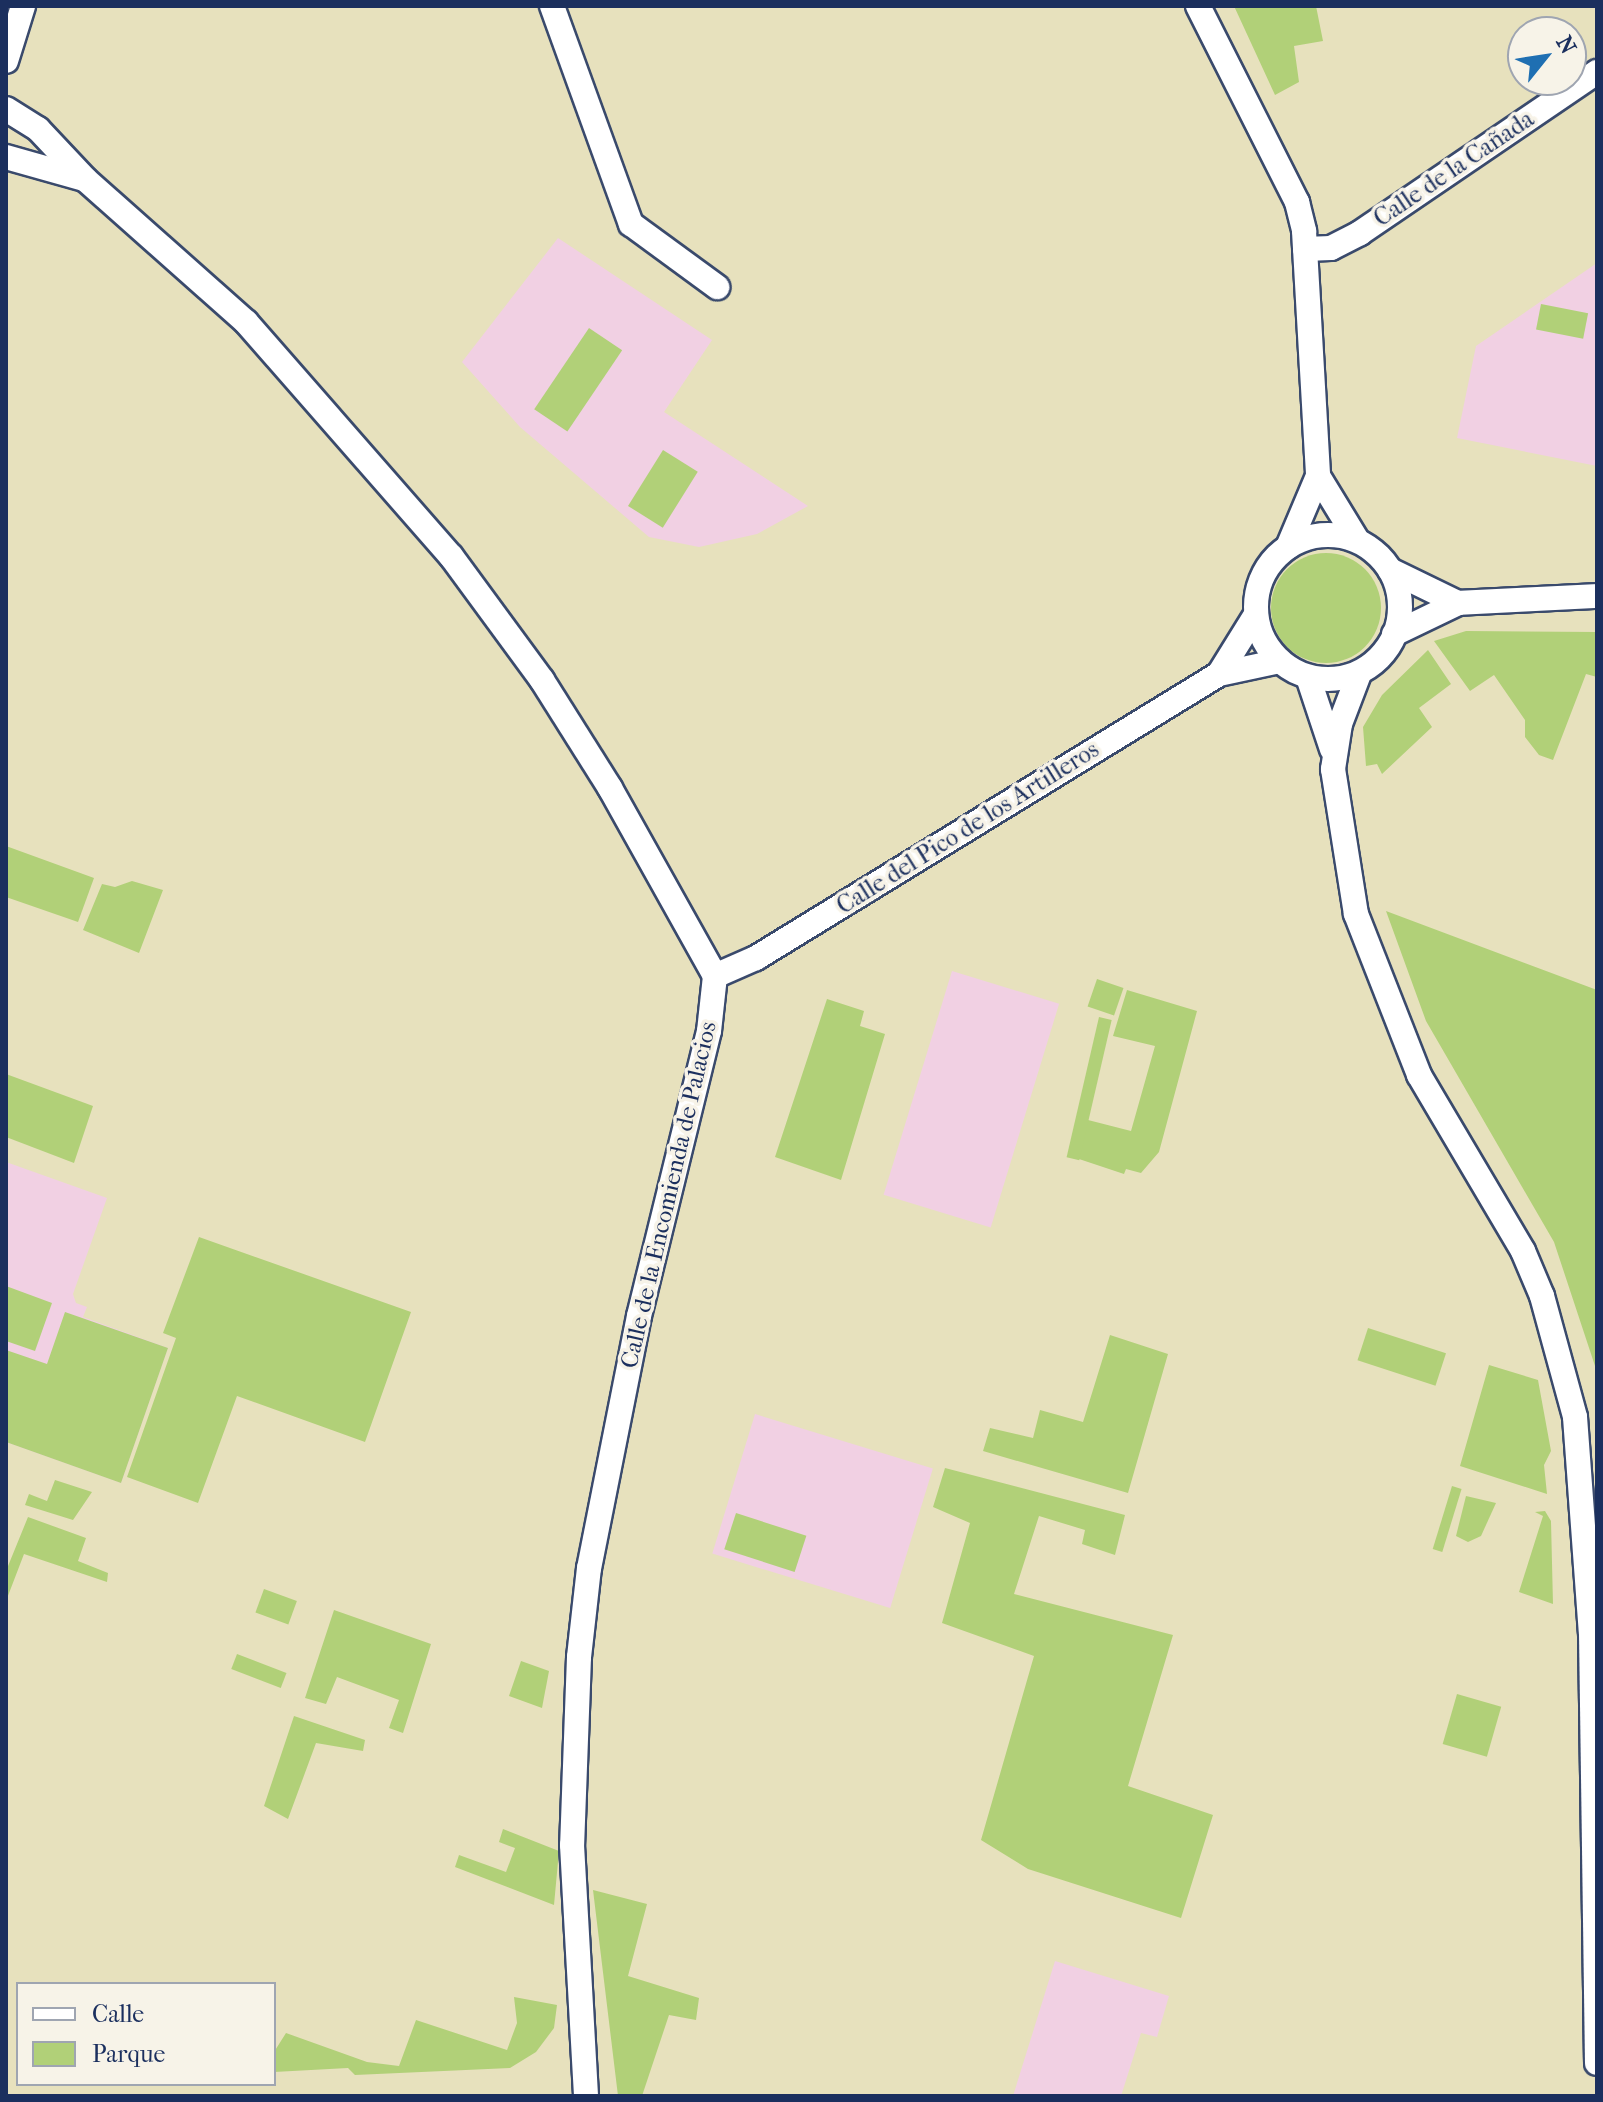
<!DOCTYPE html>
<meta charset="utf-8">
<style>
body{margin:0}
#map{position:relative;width:1603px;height:2102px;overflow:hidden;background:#e7e1bd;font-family:"IM FELL French Canon",serif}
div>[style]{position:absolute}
.built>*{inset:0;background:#f1d0e3;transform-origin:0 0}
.green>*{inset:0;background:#b1d078;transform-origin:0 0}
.round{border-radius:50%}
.roads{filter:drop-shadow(2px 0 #3a4a6c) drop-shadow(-2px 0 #3a4a6c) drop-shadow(0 2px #3a4a6c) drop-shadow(0 -2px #3a4a6c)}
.minor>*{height:24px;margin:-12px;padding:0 12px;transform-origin:12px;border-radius:12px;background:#fff}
.minor>.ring{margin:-12px;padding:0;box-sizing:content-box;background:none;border:24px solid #fff;border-radius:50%}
span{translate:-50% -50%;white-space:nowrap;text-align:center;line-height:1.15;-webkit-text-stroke:7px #f7f3e8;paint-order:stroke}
.street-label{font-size:24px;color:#1b2f5e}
.frame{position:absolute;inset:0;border:8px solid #1b2f5e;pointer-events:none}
.legend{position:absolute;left:16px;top:1982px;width:260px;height:104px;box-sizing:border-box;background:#f7f3e8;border:2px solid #9fa5b1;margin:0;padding:10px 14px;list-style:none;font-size:24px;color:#1b2f5e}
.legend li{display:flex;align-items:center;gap:16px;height:40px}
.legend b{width:40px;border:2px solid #9fa5b1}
.north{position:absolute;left:1507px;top:16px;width:80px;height:80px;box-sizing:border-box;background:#f7f3e8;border:2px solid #9fa5b1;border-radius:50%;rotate:60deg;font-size:22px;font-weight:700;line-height:32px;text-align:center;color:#1b2f5e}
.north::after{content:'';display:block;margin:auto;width:28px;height:36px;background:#1f6fb2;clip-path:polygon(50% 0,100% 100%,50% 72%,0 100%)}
</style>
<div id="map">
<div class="built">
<i style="clip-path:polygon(558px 238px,712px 340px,664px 412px,808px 506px,757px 534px,699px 547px,649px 537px,520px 427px,462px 362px)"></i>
<i style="clip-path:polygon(1597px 263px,1597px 466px,1457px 438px,1476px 346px)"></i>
<i style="left:952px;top:971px;width:112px;height:234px;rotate:17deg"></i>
<i style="clip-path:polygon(6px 1162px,107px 1198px,73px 1294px,76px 1303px,87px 1307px,83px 1317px,168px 1348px,121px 1483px,6px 1442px)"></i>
<i style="left:755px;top:1414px;width:186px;height:146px;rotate:17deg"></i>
<i style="clip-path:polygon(1055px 1961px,1169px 1996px,1157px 2037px,1141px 2033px,1121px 2096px,1013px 2096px)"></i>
</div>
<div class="green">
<i style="clip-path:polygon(1234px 6px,1316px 6px,1323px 41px,1294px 46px,1299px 82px,1275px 95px)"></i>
<i style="left:1541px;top:304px;width:48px;height:26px;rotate:11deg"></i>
<i style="left:589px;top:328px;width:40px;height:98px;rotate:34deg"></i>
<i style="left:663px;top:450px;width:41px;height:66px;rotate:32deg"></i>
<i class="round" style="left:1271px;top:553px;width:110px;height:110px"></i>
<i style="clip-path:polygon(1466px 631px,1597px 632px,1597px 677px,1586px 674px,1553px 760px,1539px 755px,1525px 737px,1525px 720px,1494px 675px,1470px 691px,1434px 641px)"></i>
<i style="clip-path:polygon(1428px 650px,1451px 684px,1419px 708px,1432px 727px,1382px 774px,1377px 764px,1366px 766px,1363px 727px,1382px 695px)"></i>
<i style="clip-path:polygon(6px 846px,94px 878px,78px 922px,6px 897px)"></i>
<i style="clip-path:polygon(132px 881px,163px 890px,139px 953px,83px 930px,102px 884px,115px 887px)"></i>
<i style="clip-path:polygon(1386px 911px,1597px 990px,1597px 1372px,1554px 1242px,1426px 1021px)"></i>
<i style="left:1097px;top:979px;width:28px;height:29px;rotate:19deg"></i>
<i style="clip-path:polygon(1127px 990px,1197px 1011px,1159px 1152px,1141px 1173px,1126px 1169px,1124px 1174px,1073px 1157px,1088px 1120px,1131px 1131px,1155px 1046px,1113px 1036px)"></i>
<i style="clip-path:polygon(827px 999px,864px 1011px,860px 1026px,885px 1034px,841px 1180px,775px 1157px)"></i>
<i style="left:1099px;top:1017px;width:13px;height:144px;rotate:13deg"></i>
<i style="clip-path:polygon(6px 1074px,93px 1106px,74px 1163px,6px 1137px)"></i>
<i style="clip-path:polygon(199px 1237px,411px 1312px,365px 1442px,237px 1396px,198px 1503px,127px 1477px,176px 1338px,163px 1333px)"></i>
<i style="clip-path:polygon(6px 1286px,52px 1303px,35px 1351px,6px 1341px)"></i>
<i style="clip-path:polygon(65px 1312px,168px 1348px,121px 1483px,6px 1442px,6px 1350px,47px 1364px)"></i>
<i style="left:1368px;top:1328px;width:82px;height:34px;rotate:18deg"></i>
<i style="clip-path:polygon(1110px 1335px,1168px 1354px,1128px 1493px,983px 1451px,990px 1428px,1033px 1438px,1040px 1410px,1083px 1422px)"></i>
<i style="clip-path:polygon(1489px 1365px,1538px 1380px,1551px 1451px,1544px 1465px,1547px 1494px,1460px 1466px)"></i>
<i style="clip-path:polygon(945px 1468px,1125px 1515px,1115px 1555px,1082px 1544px,1085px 1530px,1039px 1516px,1014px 1594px,1173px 1635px,1128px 1786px,1213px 1815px,1181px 1918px,1028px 1869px,981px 1840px,1034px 1656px,942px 1623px,970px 1523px,933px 1507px)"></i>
<i style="clip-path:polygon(55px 1480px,92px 1492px,73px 1520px,25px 1505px,29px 1494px,47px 1501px)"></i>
<i style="left:1452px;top:1486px;width:10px;height:66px;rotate:17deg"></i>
<i style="clip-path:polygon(1466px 1496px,1496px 1503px,1481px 1536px,1468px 1542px,1456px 1536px)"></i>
<i style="clip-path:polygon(1545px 1511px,1551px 1521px,1553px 1604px,1519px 1592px,1543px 1516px,1535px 1512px)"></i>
<i style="left:736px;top:1513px;width:74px;height:38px;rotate:18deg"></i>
<i style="clip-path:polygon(28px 1517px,86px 1538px,78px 1561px,108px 1573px,107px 1582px,24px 1554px,6px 1601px,6px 1571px)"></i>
<i style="left:264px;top:1589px;width:35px;height:25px;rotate:20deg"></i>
<i style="clip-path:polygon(334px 1610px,431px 1644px,403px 1733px,389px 1728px,399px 1700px,337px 1677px,326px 1704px,305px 1698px)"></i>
<i style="left:237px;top:1654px;width:53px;height:16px;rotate:21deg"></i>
<i style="clip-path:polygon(521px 1661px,549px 1671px,542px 1708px,509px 1696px)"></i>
<i style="left:1457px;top:1694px;width:46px;height:52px;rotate:16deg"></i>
<i style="clip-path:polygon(294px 1716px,365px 1740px,363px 1751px,316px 1743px,288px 1819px,264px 1806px)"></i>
<i style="clip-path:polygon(503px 1829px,559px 1851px,554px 1905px,455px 1867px,459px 1855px,506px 1872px,515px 1848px,499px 1842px)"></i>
<i style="clip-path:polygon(593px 1890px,647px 1904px,628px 1976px,699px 1998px,696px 2020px,669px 2015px,642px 2096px,618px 2096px)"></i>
<i style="clip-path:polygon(514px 1997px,557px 2005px,554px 2028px,536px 2052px,510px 2068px,355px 2075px,348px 2068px,274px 2072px,274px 2052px,286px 2033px,367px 2062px,399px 2066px,416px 2020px,507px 2050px,517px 2023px)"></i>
</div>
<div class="roads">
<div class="minor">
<i style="left:552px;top:6px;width:232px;rotate:70.1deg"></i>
<i style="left:631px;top:224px;width:107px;rotate:36.2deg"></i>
<i style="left:1198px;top:6px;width:220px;rotate:63.2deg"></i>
<i style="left:1297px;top:202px;width:30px;rotate:76deg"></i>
<i style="left:1304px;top:231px;width:245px;rotate:86.7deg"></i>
<i style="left:1318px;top:476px;width:77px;rotate:112.9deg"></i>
<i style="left:6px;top:61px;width:58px;rotate:-72.8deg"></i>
<i style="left:6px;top:109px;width:38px;rotate:32deg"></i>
<i style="left:38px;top:129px;width:70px;rotate:46.7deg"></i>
<i style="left:86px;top:180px;width:214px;rotate:41.6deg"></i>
<i style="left:246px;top:322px;width:311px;rotate:48.8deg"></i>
<i style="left:451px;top:556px;width:154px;rotate:53.7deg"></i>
<i style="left:542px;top:680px;width:128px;rotate:57.8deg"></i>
<i style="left:610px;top:788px;width:215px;rotate:60.8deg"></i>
<i style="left:715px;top:976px;width:55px;rotate:96.2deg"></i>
<i style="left:709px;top:1031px;width:293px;rotate:103.8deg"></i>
<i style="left:639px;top:1316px;width:257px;rotate:101.2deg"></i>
<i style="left:589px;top:1568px;width:90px;rotate:96.4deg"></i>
<i style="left:579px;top:1657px;width:188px;rotate:92.1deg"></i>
<i style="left:572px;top:1845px;width:251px;rotate:86.8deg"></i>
<i style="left:6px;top:157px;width:81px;rotate:15.8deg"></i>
<i style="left:1305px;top:249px;width:26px;rotate:-2deg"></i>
<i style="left:1331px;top:248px;width:33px;rotate:-27deg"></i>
<i style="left:1360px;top:233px;width:287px;rotate:-34.2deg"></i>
<i style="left:1318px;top:476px;width:75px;rotate:58.6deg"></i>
<i class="ring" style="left:1256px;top:535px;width:120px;height:120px"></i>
<i style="left:1390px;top:570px;width:76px;rotate:25.9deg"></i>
<i style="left:1394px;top:634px;width:71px;rotate:-25.8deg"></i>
<i style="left:1458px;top:603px;width:139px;rotate:-2.9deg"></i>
<i style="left:1219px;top:674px;width:68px;rotate:-58.2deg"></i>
<i style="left:1359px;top:674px;width:53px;rotate:110.8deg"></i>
<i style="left:1340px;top:724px;width:46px;rotate:98.8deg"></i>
<i style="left:1333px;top:769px;width:147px;rotate:81deg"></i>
<i style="left:1356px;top:914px;width:173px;rotate:68.6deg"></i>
<i style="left:1419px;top:1075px;width:204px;rotate:59.4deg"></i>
<i style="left:1523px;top:1251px;width:49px;rotate:67.1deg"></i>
<i style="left:1542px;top:1296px;width:125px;rotate:74.7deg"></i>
<i style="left:1575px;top:1417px;width:217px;rotate:85.8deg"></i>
<i style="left:1591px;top:1633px;width:430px;rotate:89.2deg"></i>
<i style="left:1308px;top:677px;width:76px;rotate:71.6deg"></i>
<i style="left:715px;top:976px;width:45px;rotate:-23.7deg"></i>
<i style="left:756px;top:958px;width:543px;rotate:-31.52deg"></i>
<i style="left:1219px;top:674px;width:62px;rotate:-12deg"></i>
</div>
</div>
<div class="street-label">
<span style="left:1454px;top:169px;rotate:-34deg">Calle de la Cañada</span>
<span style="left:968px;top:828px;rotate:-32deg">Calle del Pico de los Artilleros</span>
<span style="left:669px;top:1195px;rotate:-77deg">Calle de la Encomienda de Palacios</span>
</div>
<div class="frame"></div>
<ul class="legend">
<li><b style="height:10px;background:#fff"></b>Calle</li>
<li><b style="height:22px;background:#b1d078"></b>Parque</li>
</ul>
<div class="north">N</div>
</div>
